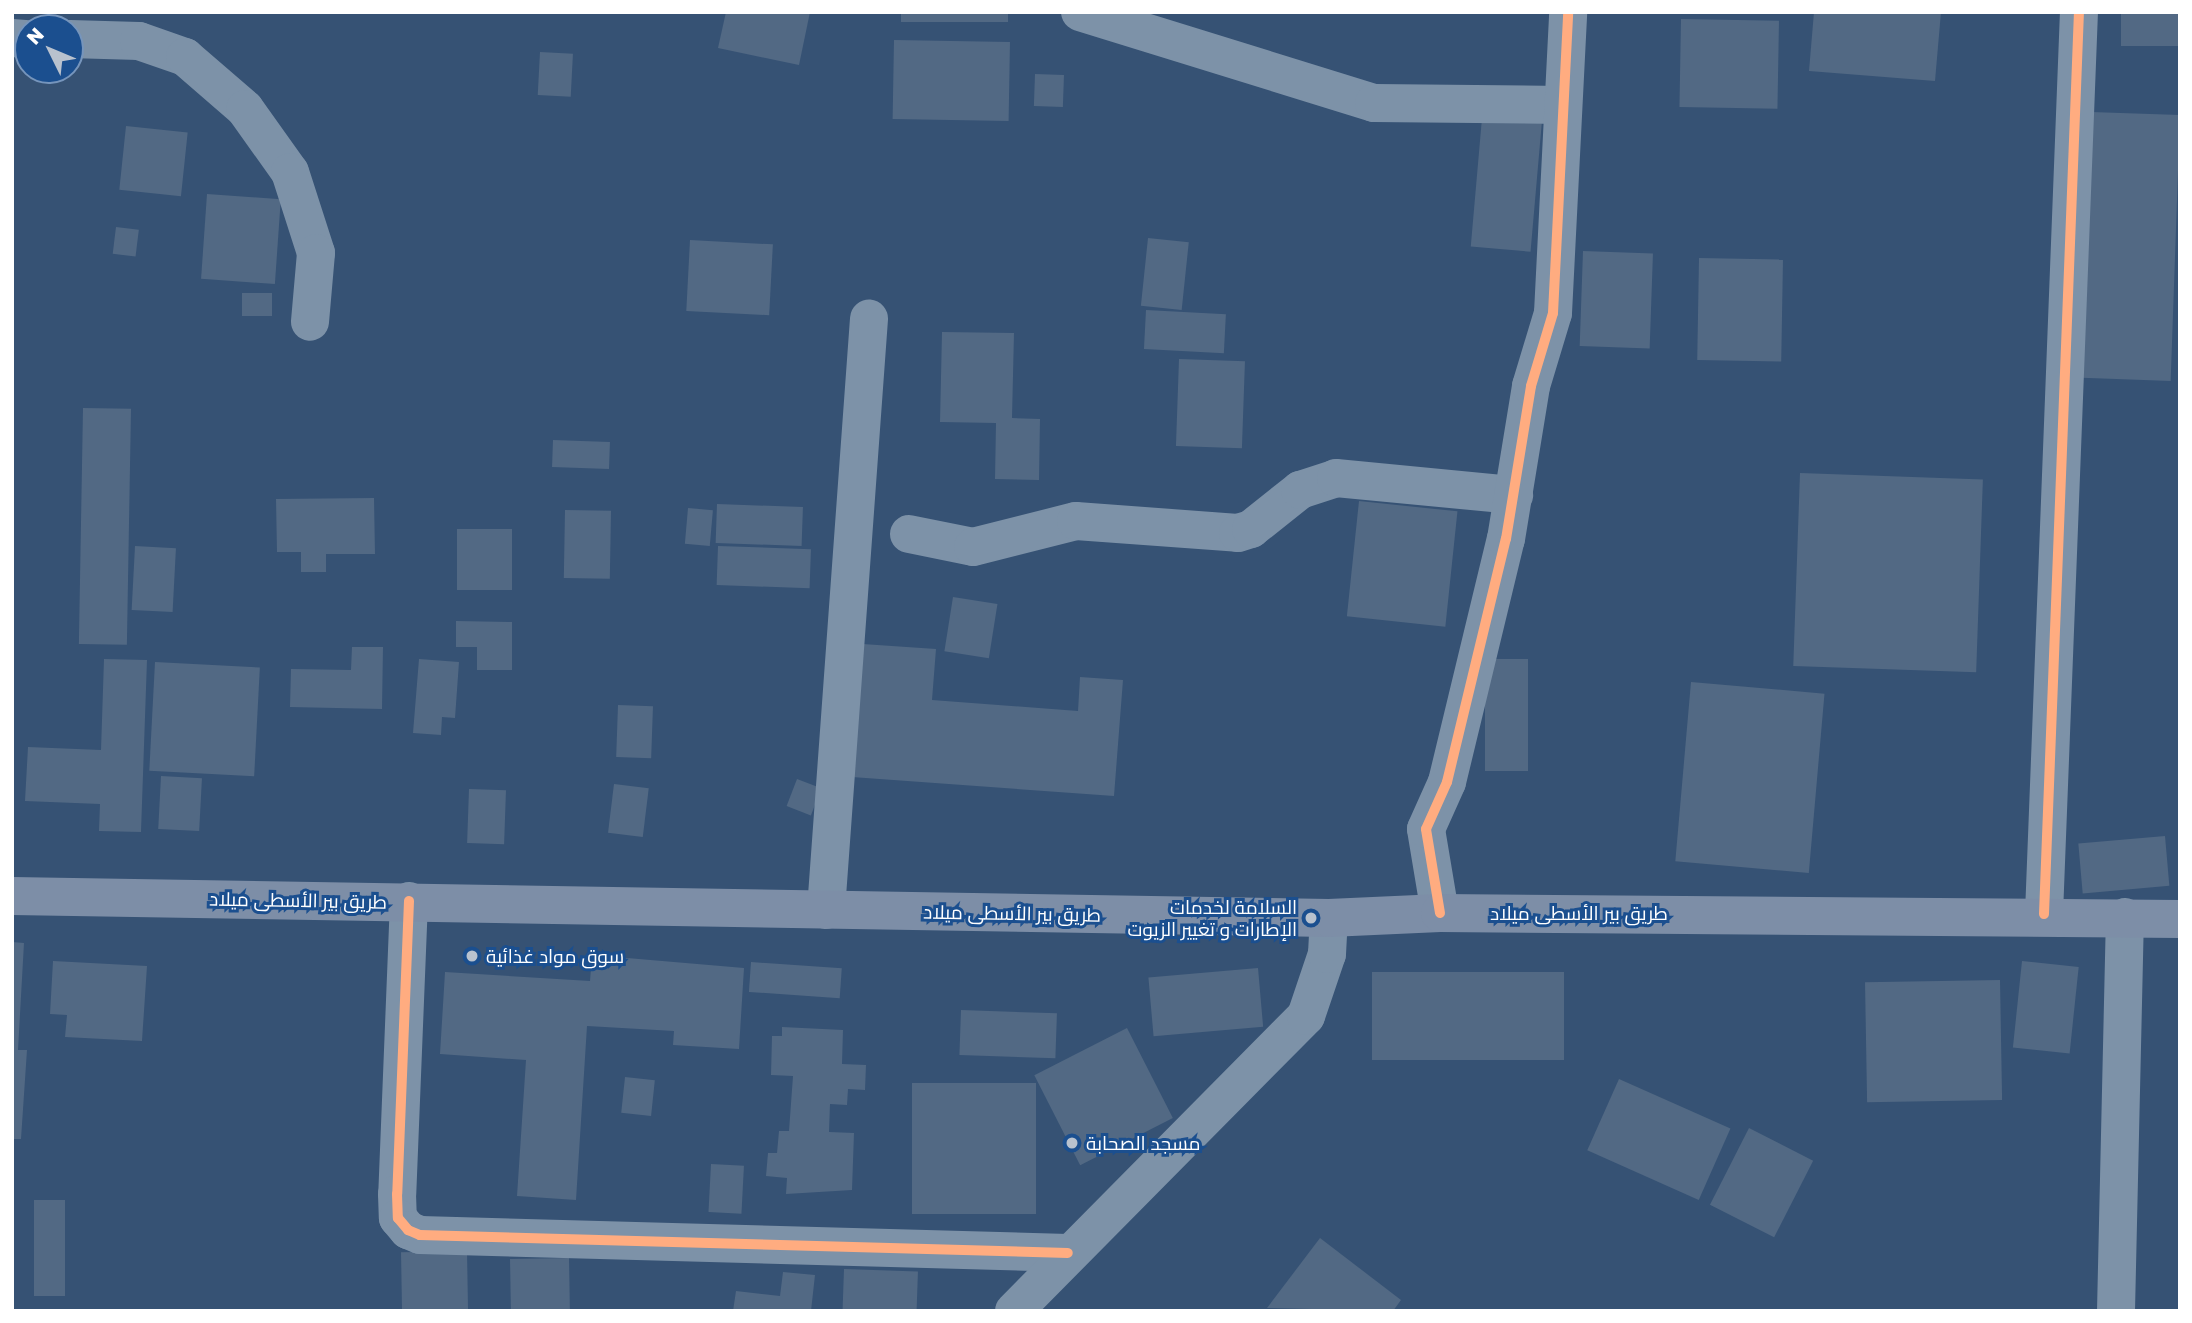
<!DOCTYPE html>
<meta charset="utf-8">
<style>
body{margin:0}
#map{position:relative;width:2192px;height:1323px;overflow:hidden;background:#365274;font-family:"Golos Text",Cairo,sans-serif}
div>[style]{position:absolute}
.building>*{inset:0;background:#526984;transform-origin:0 0}
.minor>*{height:38px;margin:-19px;padding:0 19px;transform-origin:19px;border-radius:19px;background:#7d92a8}
.major>*{height:38px;margin:-19px;padding:0 19px;transform-origin:19px;border-radius:19px;background:#7d8ea7}
.cycleway>*{height:10px;margin:-5px;padding:0 5px;transform-origin:5px;border-radius:5px;background:#ffac80}
.dots>*{width:19px;height:19px;translate:-50% -50%;box-sizing:border-box;border:4px solid #1b4f8f;border-radius:50%}
span{translate:-50% -50%;white-space:nowrap;text-align:center;line-height:1.15;-webkit-text-stroke:6px #1b4f8f;paint-order:stroke}
.street-label{font-size:19px;color:#fff}
.poi-label{font-size:19px;color:#fff}
.right{translate:-100% -50%;text-align:right}
.left{translate:0 -50%;text-align:left}
.frame{position:absolute;inset:0;border:14px solid #fff;pointer-events:none}
.north{position:absolute;left:14px;top:14px;width:70px;height:70px;box-sizing:border-box;background:#1b4f8f;border:2px solid #7695bc;border-radius:50%;rotate:313deg;font-size:19px;font-weight:700;line-height:28px;text-align:center;color:#fff}
.north::after{content:'';display:block;margin:auto;width:24px;height:32px;background:#b9c2ce;clip-path:polygon(50% 0,100% 100%,50% 72%,0 100%)}
</style>
<div id="map">
<div class="building">
<i style="clip-path:polygon(726px 12px,810px 12px,799px 65px,718px 48px)"></i>
<i style="left:901px;top:12px;width:107px;height:10px"></i>
<i style="clip-path:polygon(1814px 12px,1941px 12px,1935px 81px,1809px 71px)"></i>
<i style="left:2121px;top:12px;width:59px;height:34px"></i>
<i style="left:1681px;top:19px;width:98px;height:88px;rotate:1deg"></i>
<i style="left:894px;top:40px;width:116px;height:79px;rotate:1deg"></i>
<i style="left:540px;top:52px;width:33px;height:43px;rotate:3deg"></i>
<i style="left:1035px;top:74px;width:29px;height:32px;rotate:2deg"></i>
<i style="left:2091px;top:112px;width:89px;height:266px;rotate:2deg"></i>
<i style="left:1482px;top:118px;width:60px;height:129px;rotate:5deg"></i>
<i style="left:126px;top:126px;width:62px;height:64px;rotate:6deg"></i>
<i style="left:207px;top:194px;width:74px;height:85px;rotate:4deg"></i>
<i style="left:116px;top:227px;width:23px;height:27px;rotate:7deg"></i>
<i style="left:1148px;top:238px;width:41px;height:68px;rotate:6deg"></i>
<i style="left:690px;top:240px;width:83px;height:71px;rotate:3deg"></i>
<i style="left:1583px;top:251px;width:70px;height:95px;rotate:2deg"></i>
<i style="left:1699px;top:258px;width:84px;height:102px;rotate:1deg"></i>
<i style="left:242px;top:293px;width:30px;height:23px"></i>
<i style="left:1146px;top:310px;width:80px;height:39px;rotate:3deg"></i>
<i style="clip-path:polygon(942px 332px,1014px 333px,1012px 418px,1040px 419px,1039px 480px,995px 479px,996px 423px,940px 422px)"></i>
<i style="left:1179px;top:359px;width:66px;height:87px;rotate:2deg"></i>
<i style="left:83px;top:408px;width:48px;height:236px;rotate:1deg"></i>
<i style="left:553px;top:440px;width:57px;height:27px;rotate:2deg"></i>
<i style="left:1800px;top:473px;width:183px;height:193px;rotate:2deg"></i>
<i style="clip-path:polygon(374px 498px,375px 554px,326px 554px,326px 572px,301px 572px,301px 552px,277px 552px,276px 499px)"></i>
<i style="left:1359px;top:501px;width:99px;height:116px;rotate:6deg"></i>
<i style="left:717px;top:504px;width:86px;height:39px;rotate:2deg"></i>
<i style="left:688px;top:508px;width:25px;height:36px;rotate:5deg"></i>
<i style="left:565px;top:510px;width:46px;height:68px;rotate:1deg"></i>
<i style="left:457px;top:529px;width:55px;height:61px"></i>
<i style="left:135px;top:546px;width:41px;height:64px;rotate:3deg"></i>
<i style="left:718px;top:546px;width:93px;height:39px;rotate:2deg"></i>
<i style="left:953px;top:597px;width:45px;height:55px;rotate:9deg"></i>
<i style="clip-path:polygon(456px 621px,512px 622px,512px 670px,477px 670px,477px 647px,456px 647px)"></i>
<i style="clip-path:polygon(848px 643px,936px 649px,932px 700px,1078px 711px,1080px 677px,1123px 680px,1114px 796px,838px 776px)"></i>
<i style="clip-path:polygon(352px 647px,383px 647px,382px 709px,290px 707px,291px 669px,351px 670px)"></i>
<i style="clip-path:polygon(104px 659px,147px 660px,141px 832px,99px 831px,100px 804px,25px 801px,28px 747px,101px 750px)"></i>
<i style="clip-path:polygon(419px 659px,459px 662px,455px 718px,442px 717px,441px 735px,413px 733px)"></i>
<i style="left:1485px;top:659px;width:43px;height:112px"></i>
<i style="left:155px;top:662px;width:105px;height:109px;rotate:3deg"></i>
<i style="left:1691px;top:682px;width:134px;height:180px;rotate:5deg"></i>
<i style="left:618px;top:705px;width:35px;height:52px;rotate:2deg"></i>
<i style="left:161px;top:776px;width:41px;height:53px;rotate:3deg"></i>
<i style="left:797px;top:779px;width:26px;height:29px;rotate:21deg"></i>
<i style="left:614px;top:784px;width:35px;height:49px;rotate:7deg"></i>
<i style="left:469px;top:789px;width:37px;height:54px;rotate:2deg"></i>
<i style="left:2165px;top:836px;width:50px;height:87px;rotate:85deg"></i>
<i style="clip-path:polygon(12px 942px,24px 943px,18px 1050px,27px 1050px,21px 1139px,12px 1139px)"></i>
<i style="clip-path:polygon(592px 955px,744px 968px,739px 1049px,673px 1045px,674px 1031px,587px 1026px,576px 1200px,517px 1196px,526px 1060px,440px 1054px,445px 972px,590px 981px)"></i>
<i style="clip-path:polygon(53px 961px,147px 966px,142px 1041px,65px 1037px,67px 1015px,50px 1014px)"></i>
<i style="left:2022px;top:961px;width:57px;height:87px;rotate:6deg"></i>
<i style="left:751px;top:962px;width:91px;height:30px;rotate:4deg"></i>
<i style="left:1258px;top:968px;width:59px;height:110px;rotate:85deg"></i>
<i style="left:1564px;top:972px;width:88px;height:192px;rotate:90deg"></i>
<i style="left:2000px;top:980px;width:120px;height:135px;rotate:89deg"></i>
<i style="left:961px;top:1010px;width:96px;height:45px;rotate:2deg"></i>
<i style="clip-path:polygon(782px 1027px,843px 1030px,842px 1064px,866px 1065px,865px 1090px,848px 1089px,847px 1105px,830px 1104px,829px 1132px,854px 1133px,852px 1190px,786px 1194px,787px 1178px,766px 1176px,768px 1153px,777px 1153px,779px 1131px,789px 1131px,793px 1076px,771px 1075px,772px 1036px,782px 1036px)"></i>
<i style="left:1127px;top:1028px;width:101px;height:104px;rotate:63deg"></i>
<i style="left:625px;top:1077px;width:30px;height:36px;rotate:6deg"></i>
<i style="left:1619px;top:1079px;width:122px;height:78px;rotate:24deg"></i>
<i style="left:1036px;top:1083px;width:131px;height:124px;rotate:90deg"></i>
<i style="left:1749px;top:1128px;width:72px;height:86px;rotate:27deg"></i>
<i style="left:711px;top:1164px;width:33px;height:48px;rotate:3deg"></i>
<i style="left:34px;top:1200px;width:31px;height:96px"></i>
<i style="clip-path:polygon(1320px 1238px,1401px 1300px,1393px 1311px,1267px 1308px)"></i>
<i style="left:467px;top:1251px;width:60px;height:66px;rotate:89deg"></i>
<i style="left:569px;top:1258px;width:53px;height:59px;rotate:89deg"></i>
<i style="left:844px;top:1269px;width:74px;height:42px;rotate:2deg"></i>
<i style="clip-path:polygon(783px 1272px,815px 1275px,811px 1311px,733px 1311px,736px 1291px,780px 1296px)"></i>
</div>
<div class="minor">
<i style="left:1080px;top:12px;width:308px;rotate:17.2deg"></i>
<i style="left:1374px;top:103px;width:189px;rotate:0.6deg"></i>
<i style="left:12px;top:38px;width:16px;rotate:4deg"></i>
<i style="left:70px;top:39px;width:69px;rotate:1.7deg"></i>
<i style="left:139px;top:41px;width:49px;rotate:19.2deg"></i>
<i style="left:185px;top:57px;width:79px;rotate:40.9deg"></i>
<i style="left:245px;top:109px;width:77px;rotate:54.5deg"></i>
<i style="left:290px;top:172px;width:85px;rotate:72.2deg"></i>
<i style="left:316px;top:253px;width:69px;rotate:95deg"></i>
<i style="left:909px;top:534px;width:65px;rotate:11.5deg"></i>
<i style="left:973px;top:547px;width:106px;rotate:-14.2deg"></i>
<i style="left:1076px;top:521px;width:162px;rotate:4.2deg"></i>
<i style="left:1238px;top:533px;width:14px;rotate:-17deg"></i>
<i style="left:1251px;top:529px;width:63px;rotate:-38.5deg"></i>
<i style="left:1300px;top:490px;width:38px;rotate:-18deg"></i>
<i style="left:1336px;top:478px;width:179px;rotate:5.5deg"></i>
<i style="left:409px;top:901px;width:293px;rotate:92.3deg"></i>
<i style="left:397px;top:1194px;width:24px;rotate:88deg"></i>
<i style="left:398px;top:1218px;width:16px;rotate:50deg"></i>
<i style="left:408px;top:1230px;width:13px;rotate:23deg"></i>
<i style="left:420px;top:1235px;width:648px;rotate:1.59deg"></i>
<i style="left:826px;top:910px;width:593px;rotate:-85.84deg"></i>
<i style="left:1440px;top:913px;width:85px;rotate:-99.5deg"></i>
<i style="left:1426px;top:829px;width:51px;rotate:-65.9deg"></i>
<i style="left:1447px;top:782px;width:250px;rotate:-76.4deg"></i>
<i style="left:1506px;top:539px;width:155px;rotate:-80.7deg"></i>
<i style="left:1531px;top:386px;width:76px;rotate:-73.2deg"></i>
<i style="left:1553px;top:313px;width:301px;rotate:-87.1deg"></i>
<i style="left:2044px;top:914px;width:903px;rotate:-87.78deg"></i>
<i style="left:1014px;top:1311px;width:415px;rotate:-45.3deg"></i>
<i style="left:1306px;top:1016px;width:65px;rotate:-71.3deg"></i>
<i style="left:1327px;top:954px;width:36px;rotate:-87deg"></i>
<i style="left:2116px;top:1311px;width:394px;rotate:-88.7deg"></i>
</div>
<div class="major">
<i style="left:12px;top:896px;width:1317px;rotate:0.96deg"></i>
<i style="left:1329px;top:918px;width:111px;rotate:-2.6deg"></i>
<i style="left:1440px;top:913px;width:740px;rotate:0.46deg"></i>
</div>
<div class="cycleway">
<i style="left:409px;top:901px;width:293px;rotate:92.3deg"></i>
<i style="left:397px;top:1194px;width:24px;rotate:88deg"></i>
<i style="left:398px;top:1218px;width:16px;rotate:50deg"></i>
<i style="left:408px;top:1230px;width:13px;rotate:23deg"></i>
<i style="left:420px;top:1235px;width:648px;rotate:1.59deg"></i>
<i style="left:1440px;top:913px;width:85px;rotate:-99.5deg"></i>
<i style="left:1426px;top:829px;width:51px;rotate:-65.9deg"></i>
<i style="left:1447px;top:782px;width:250px;rotate:-76.4deg"></i>
<i style="left:1506px;top:539px;width:155px;rotate:-80.7deg"></i>
<i style="left:1531px;top:386px;width:76px;rotate:-73.2deg"></i>
<i style="left:1553px;top:313px;width:301px;rotate:-87.1deg"></i>
<i style="left:2044px;top:914px;width:903px;rotate:-87.78deg"></i>
</div>
<div class="dots">
<i style="left:1311px;top:918px;background:#b9c2ce"></i>
<i style="left:472px;top:956px;background:#b9c2ce"></i>
<i style="left:1072px;top:1143px;background:#b9c2ce"></i>
</div>
<div class="street-label">
<span style="left:298px;top:900px;rotate:1deg">طريق بير الأسطى ميلاد</span>
<span style="left:1012px;top:913px;rotate:1deg">طريق بير الأسطى ميلاد</span>
<span style="left:1579px;top:913px">طريق بير الأسطى ميلاد</span>
</div>
<div class="poi-label">
<span class="right" style="left:1297px;top:918px">السلامة لخدمات<br>الإطارات و تغيير الزيوت</span>
<span class="left" style="left:486px;top:956px">سوق مواد غذائية</span>
<span class="left" style="left:1086px;top:1143px">مسجد الصحابة</span>
</div>
<div class="frame"></div>
<div class="north">N</div>
</div>
